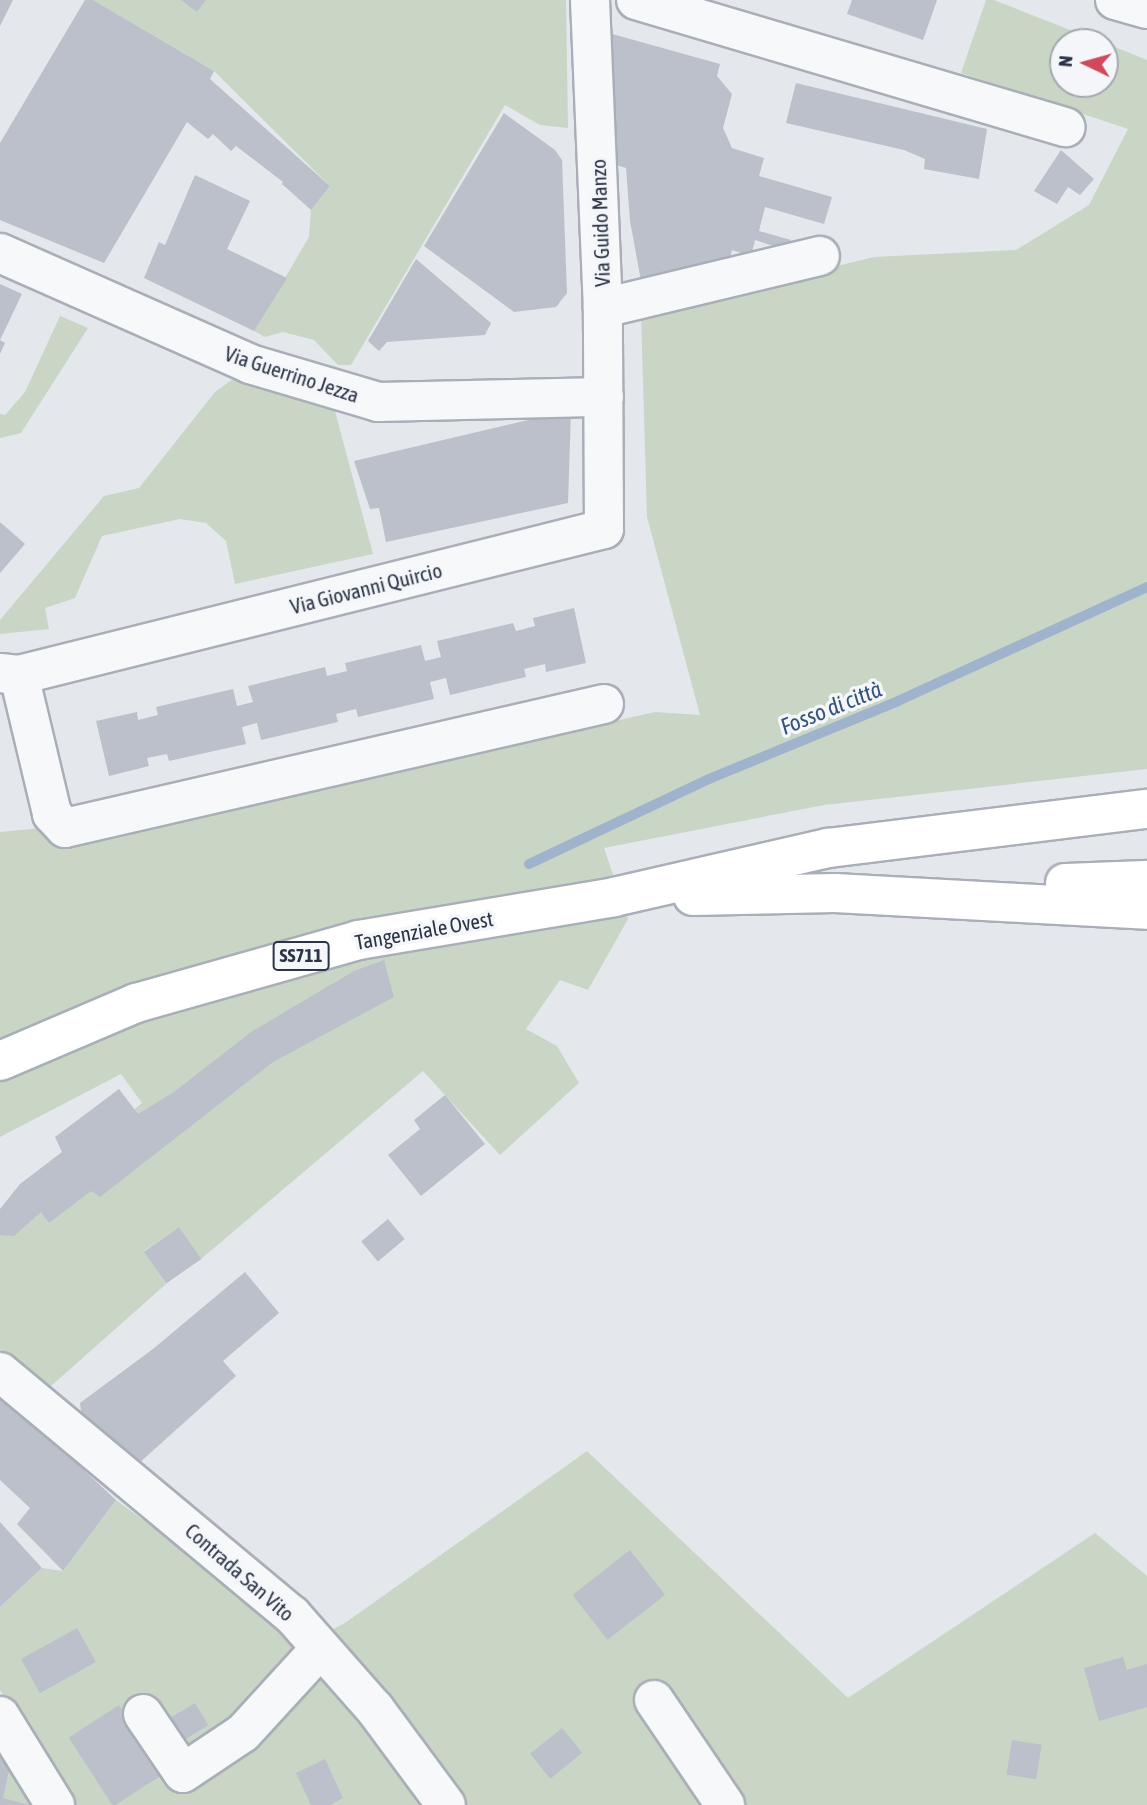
<!DOCTYPE html>
<meta charset="utf-8">
<style>
body{margin:0}
#map{position:relative;width:1147px;height:1805px;overflow:hidden;background:#e4e7ec;font-family:"Asap Condensed",sans-serif}
div>[style]{position:absolute}
.green>*{inset:0;background:#c9d6c5}
.stream>*{height:10px;margin:-5px;padding:0 5px;transform-origin:5px;border-radius:5px;background:#9fb4cc}
.building>*{inset:0;background:#bbc0ca;transform-origin:0 0}
.roads{filter:drop-shadow(2px 0 #a9aeb7) drop-shadow(-2px 0 #a9aeb7) drop-shadow(0 2px #a9aeb7) drop-shadow(0 -2px #a9aeb7)}
.minor>*{height:38px;margin:-19px;padding:0 19px;transform-origin:19px;border-radius:19px;background:#f7f8fa}
.major>*{height:38px;margin:-19px;padding:0 19px;transform-origin:19px;border-radius:19px;background:#fff}
span{translate:-50% -50%;white-space:nowrap;text-align:center;line-height:1.15;-webkit-text-stroke:7px #f4f6f9;paint-order:stroke}
.shield-label span{padding:2px 5px;background:#f4f6f9;border:2px solid;border-radius:5px;-webkit-text-stroke-width:0}
.shield-label{font-size:19px;color:#2b3445;font-weight:700}
.street-label{font-size:21px;color:#2b3445}
.water-label{font-size:23px;color:#34527a;font-style:italic}
.north{position:absolute;left:1049px;top:28px;width:70px;height:70px;box-sizing:border-box;background:#f4f6f9;border:2px solid #a4a8b1;border-radius:50%;rotate:275deg;font-size:19px;font-weight:700;line-height:28px;text-align:center;color:#2b3445}
.north::after{content:'';display:block;margin:auto;width:24px;height:32px;background:#d1495b;clip-path:polygon(50% 0,100% 100%,50% 72%,0 100%)}
</style>
<div id="map">
<div class="green">
<i style="clip-path:polygon(93px 0,566px 0,568px 128px,540px 125px,505px 105px,351px 365px,338px 365px,314px 340px,283px 332px,265px 337px,254px 331px,309px 237px,311px 210px,330px 186px,214px 71px)"></i>
<i style="clip-path:polygon(986px 0,994px 0,1101px 42px,1063px 42px,1063px 84px,1105px 84px,1105px 43px,1147px 60px,1147px 769px,824px 805px,604px 848px,628px 919px,588px 990px,560px 980px,526px 1029px,557px 1046px,579px 1083px,500px 1155px,423px 1071px,201px 1259px,179px 1227px,144px 1251px,166px 1284px,51px 1386px,39px 1385px,0 1349px,0 1221px,142px 1103px,121px 1074px,0 1137px,0 832px,41px 828px,60px 847px,655px 712px,700px 715px,647px 517px,641px 314px,874px 257px,1016px 250px,1089px 205px,1128px 129px,961px 73px)"></i>
<i style="clip-path:polygon(60px 316px,88px 328px,21px 433px,0 438px,0 414px,5px 415px,25px 392px)"></i>
<i style="clip-path:polygon(233px 379px,335px 411px,373px 554px,235px 584px,226px 541px,206px 523px,180px 519px,102px 536px,75px 598px,45px 608px,49px 629px,0 634px,0 620px,104px 496px,139px 488px,215px 392px)"></i>
<i style="clip-path:polygon(587px 1451px,848px 1698px,1095px 1533px,1147px 1576px,1147px 1805px,71px 1805px,0 1690px,0 1607px,42px 1568px,63px 1571px,116px 1500px,233px 1586px,300px 1646px,345px 1623px)"></i>
<i style="clip-path:polygon(0 1741px,39px 1805px,0 1805px)"></i>
</div>
<div class="stream">
<i style="left:529px;top:864px;width:199px;rotate:-25.3deg"></i>
<i style="left:709px;top:779px;width:204px;rotate:-22.4deg"></i>
<i style="left:898px;top:701px;width:274px;rotate:-24.6deg"></i>
</div>
<div class="building">
<i style="clip-path:polygon(0 0,13px 0,0 26px)"></i>
<i style="clip-path:polygon(85px 0,93px 0,214px 71px,210px 79px,330px 186px,311px 210px,282px 184px,283px 182px,236px 146px,231px 151px,213px 134px,208px 139px,187px 122px,104px 263px,0 220px,0 143px)"></i>
<i style="clip-path:polygon(181px 0,206px 0,197px 12px)"></i>
<i style="clip-path:polygon(852px 0,937px 0,923px 40px,847px 14px)"></i>
<i style="clip-path:polygon(605px 32px,720px 64px,717px 76px,732px 94px,723px 128px,732px 148px,764px 158px,759px 176px,832px 197px,824px 224px,765px 207px,759px 231px,791px 240px,786px 250px,755px 240px,751px 256px,732px 250px,729px 262px,641px 281px,630px 221px,626px 168px,606px 162px)"></i>
<i style="clip-path:polygon(796px 83px,987px 129px,979px 179px,924px 169px,925px 159px,904px 150px,786px 123px)"></i>
<i style="clip-path:polygon(504px 113px,555px 150px,562px 160px,567px 293px,556px 307px,514px 312px,424px 246px)"></i>
<i style="clip-path:polygon(1061px 150px,1094px 179px,1080px 195px,1068px 187px,1057px 204px,1034px 191px)"></i>
<i style="clip-path:polygon(195px 175px,250px 201px,227px 249px,287px 278px,254px 331px,144px 278px,159px 242px,165px 245px)"></i>
<i style="clip-path:polygon(416px 259px,491px 323px,485px 335px,387px 342px,379px 351px,368px 341px)"></i>
<i style="clip-path:polygon(0 284px,22px 294px,0 340px,5px 343px,0 354px)"></i>
<i style="clip-path:polygon(571px 410px,568px 503px,386px 542px,379px 508px,370px 509px,354px 461px)"></i>
<i style="clip-path:polygon(0 522px,25px 544px,0 573px)"></i>
<i style="clip-path:polygon(574px 608px,586px 663px,546px 672px,545px 664px,524px 669px,526px 677px,450px 695px,446px 678px,430px 682px,434px 699px,358px 717px,356px 709px,336px 714px,338px 722px,261px 740px,257px 723px,242px 727px,246px 744px,169px 761px,167px 754px,147px 758px,149px 766px,109px 776px,96px 721px,137px 712px,138px 720px,158px 715px,156px 707px,233px 689px,237px 706px,253px 702px,248px 686px,325px 667px,327px 676px,347px 671px,345px 663px,421px 645px,425px 661px,441px 657px,437px 641px,513px 623px,516px 631px,535px 626px,533px 618px)"></i>
<i style="clip-path:polygon(384px 960px,394px 997px,273px 1062px,100px 1197px,91px 1191px,49px 1223px,41px 1212px,14px 1236px,0 1235px,0 1209px,20px 1184px,62px 1152px,55px 1137px,119px 1089px,138px 1114px,174px 1092px,251px 1032px,354px 971px)"></i>
<i style="clip-path:polygon(445px 1095px,485px 1144px,421px 1196px,388px 1155px,420px 1129px,414px 1120px)"></i>
<i style="left:388px;top:1219px;width:26px;height:35px;rotate:50deg"></i>
<i style="left:179px;top:1227px;width:39px;height:43px;rotate:55deg"></i>
<i style="clip-path:polygon(245px 1272px,279px 1313px,223px 1361px,236px 1376px,138px 1464px,82px 1418px,80px 1403px,153px 1349px)"></i>
<i style="clip-path:polygon(0 1392px,116px 1500px,63px 1571px,17px 1524px,30px 1508px,0 1480px)"></i>
<i style="clip-path:polygon(0 1522px,42px 1568px,0 1607px)"></i>
<i style="left:630px;top:1550px;width:57px;height:73px;rotate:52deg"></i>
<i style="left:77px;top:1628px;width:39px;height:64px;rotate:61deg"></i>
<i style="clip-path:polygon(1123px 1657px,1127px 1670px,1147px 1664px,1147px 1707px,1099px 1721px,1084px 1668px)"></i>
<i style="left:195px;top:1703px;width:26px;height:32px;rotate:59deg"></i>
<i style="left:119px;top:1705px;width:82px;height:60px;rotate:57deg"></i>
<i style="left:562px;top:1728px;width:32px;height:41px;rotate:51deg"></i>
<i style="left:1012px;top:1740px;width:30px;height:35px;rotate:9deg"></i>
<i style="clip-path:polygon(0 1750px,13px 1753px,3px 1798px,29px 1805px,0 1805px)"></i>
<i style="clip-path:polygon(325px 1759px,343px 1798px,330px 1805px,311px 1805px,296px 1773px)"></i>
</div>
<div class="roads">
<div class="minor">
<i style="left:590px;top:0;width:308px;rotate:87.6deg"></i>
<i style="left:603px;top:308px;width:223px;rotate:-13.5deg"></i>
<i style="left:636px;top:0;width:448px;rotate:16.5deg"></i>
<i style="left:1115px;top:0;width:33px;rotate:16deg"></i>
<i style="left:0;top:253px;width:274px;rotate:23.9deg"></i>
<i style="left:250px;top:364px;width:134px;rotate:16.5deg"></i>
<i style="left:378px;top:402px;width:226px;rotate:-1.3deg"></i>
<i style="left:0;top:673px;width:19px;rotate:6deg"></i>
<i style="left:19px;top:675px;width:603px;rotate:-14.01deg"></i>
<i style="left:604px;top:529px;width:221px;rotate:-90.3deg"></i>
<i style="left:19px;top:675px;width:143px;rotate:76.6deg"></i>
<i style="left:52px;top:814px;width:19px;rotate:47deg"></i>
<i style="left:65px;top:828px;width:553px;rotate:-12.96deg"></i>
<i style="left:0;top:1372px;width:380px;rotate:39.8deg"></i>
<i style="left:292px;top:1615px;width:125px;rotate:48.6deg"></i>
<i style="left:375px;top:1709px;width:119px;rotate:53.5deg"></i>
<i style="left:654px;top:1700px;width:127px;rotate:55.9deg"></i>
<i style="left:143px;top:1714px;width:71px;rotate:55.9deg"></i>
<i style="left:183px;top:1773px;width:72px;rotate:-33.7deg"></i>
<i style="left:243px;top:1733px;width:114px;rotate:-47.5deg"></i>
<i style="left:0;top:1716px;width:105px;rotate:58.3deg"></i>
</div>
<div class="major">
<i style="left:1065px;top:883px;width:82px;rotate:-2.1deg"></i>
<i style="left:693px;top:896px;width:142px;rotate:-1.2deg"></i>
<i style="left:835px;top:893px;width:312px;rotate:3.1deg"></i>
<i style="left:0;top:1061px;width:148px;rotate:-23.1deg"></i>
<i style="left:136px;top:1003px;width:231px;rotate:-15.8deg"></i>
<i style="left:358px;top:940px;width:260px;rotate:-9.5deg"></i>
<i style="left:614px;top:897px;width:220px;rotate:-12.9deg"></i>
<i style="left:828px;top:848px;width:321px;rotate:-7deg"></i>
</div>
</div>
<div class="shield-label">
<span style="left:301px;top:956px">SS711</span>
</div>
<div class="street-label">
<span style="left:600px;top:223px;rotate:-92deg">Via Guido Manzo</span>
<span style="left:292px;top:374px;rotate:18deg">Via Guerrino Jezza</span>
<span style="left:366px;top:588px;rotate:-14deg">Via Giovanni Quircio</span>
<span style="left:424px;top:930px;rotate:-10deg">Tangenziale Ovest</span>
<span style="left:240px;top:1572px;rotate:41deg">Contrada San Vito</span>
</div>
<div class="water-label">
<span style="left:831px;top:708px;rotate:-22deg">Fosso di città</span>
</div>
<div class="north">N</div>
</div>
